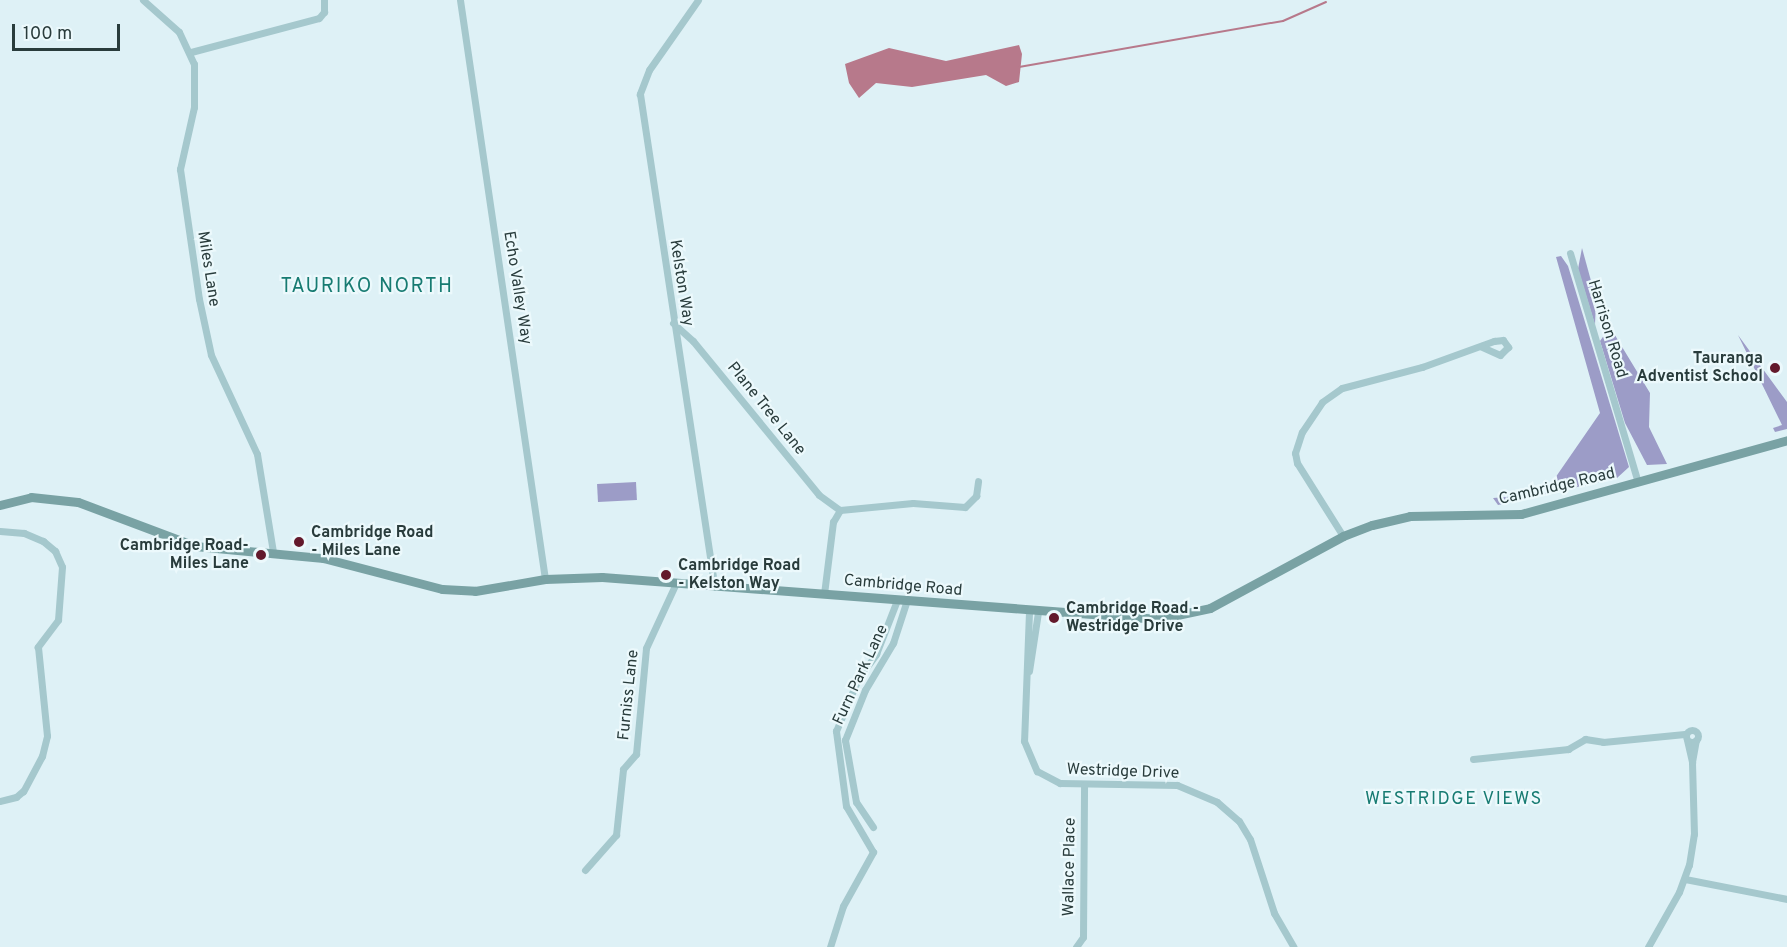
<!DOCTYPE html>
<style>
body{margin:0}
#map{position:relative;width:1787px;height:947px;overflow:hidden;background:#def1f6;font-family:Overpass,sans-serif}
div>[style]{position:absolute}
.green>*{inset:0;background:#9c9cc7;transform-origin:0 0}
.water>*{inset:0;background:#b7798b}
.stream>*{height:2px;margin:-1px;padding:0 1px;transform-origin:1px;border-radius:1px;background:#b7798b}
.street>*{height:7px;margin:-3.5px;padding:0 3.5px;transform-origin:3.5px;border-radius:3.5px;background:#a5c8cd}
.street>.ring{margin:-3.5px;padding:0;box-sizing:content-box;background:none;border:7px solid #a5c8cd;border-radius:50%}
.secondary>*{height:9px;margin:-4.5px;padding:0 4.5px;transform-origin:4.5px;border-radius:4.5px;background:#79a2a4}
.dots>*{width:16px;height:16px;translate:-50% -50%;box-sizing:border-box;border:3px solid #ecf9fc;border-radius:50%}
span{translate:-50% -50%;white-space:nowrap;text-align:center;line-height:1.15;-webkit-text-stroke:4.5px #ecf9fc;paint-order:stroke}
.street-label{font-size:16px;color:#293c3c}
.poi-label{font-size:16px;color:#293c3c;font-weight:700}
.right{translate:-100% -50%;text-align:right}
.left{translate:0 -50%;text-align:left}
.neighbourhood-label{font-size:18px;color:#177b72;letter-spacing:1.5px}
.quarter-label{font-size:20px;color:#177b72;letter-spacing:1.5px}
.scale{position:absolute;left:12px;top:24px;width:108px;height:27px;box-sizing:border-box;border:3px solid #293c3c;border-top:0;padding-left:8px;font-size:18px;line-height:21px;white-space:nowrap;color:#293c3c;-webkit-text-stroke:4px #ecf9fc;paint-order:stroke}
</style>
<div id="map">
<div class="green">
<i style="clip-path:polygon(1582px 248px,1596px 299px,1595px 325px,1578px 269px)"></i>
<i style="clip-path:polygon(1561px 256px,1568px 266px,1629px 467px,1617px 478px,1498px 505px,1493px 498px,1544px 494px,1600px 413px,1556px 257px)"></i>
<i style="clip-path:polygon(1610px 327px,1650px 393px,1649px 427px,1667px 464px,1647px 465px,1625px 423px,1600px 341px)"></i>
<i style="clip-path:polygon(1738px 335px,1787px 402px,1787px 429px,1775px 432px,1773px 428px,1782px 425px)"></i>
<i style="left:636px;top:482px;width:18px;height:39px;rotate:87deg"></i>
</div>
<div class="water">
<i style="clip-path:polygon(1019px 45px,1022px 54px,1019px 82px,1006px 86px,986px 75px,912px 87px,876px 83px,859px 98px,849px 83px,845px 64px,889px 48px,946px 61px)"></i>
</div>
<div class="stream">
<i style="left:1019px;top:67px;width:268px;rotate:-9.9deg"></i>
<i style="left:1283px;top:21px;width:47px;rotate:-23.8deg"></i>
</div>
<div class="street">
<i style="left:143px;top:0;width:48px;rotate:41.6deg"></i>
<i style="left:179px;top:32px;width:35px;rotate:65deg"></i>
<i style="left:194px;top:64px;width:43px;rotate:90deg"></i>
<i style="left:194px;top:107px;width:64px;rotate:102.7deg"></i>
<i style="left:180px;top:169px;width:131px;rotate:81.7deg"></i>
<i style="left:199px;top:299px;width:57px;rotate:77.9deg"></i>
<i style="left:211px;top:355px;width:109px;rotate:65.1deg"></i>
<i style="left:257px;top:454px;width:99px;rotate:80.7deg"></i>
<i style="left:460px;top:0;width:585px;rotate:81.65deg"></i>
<i style="left:698px;top:0;width:85px;rotate:125deg"></i>
<i style="left:649px;top:70px;width:26px;rotate:111deg"></i>
<i style="left:640px;top:94px;width:498px;rotate:81.4deg"></i>
<i style="left:191px;top:52px;width:132px;rotate:-14.9deg"></i>
<i style="left:319px;top:18px;width:8px;rotate:-50deg"></i>
<i style="left:324px;top:12px;width:12px;rotate:-90deg"></i>
<i style="left:1570px;top:253px;width:239px;rotate:73.5deg"></i>
<i style="left:673px;top:323px;width:27px;rotate:42deg"></i>
<i style="left:693px;top:341px;width:199px;rotate:50.7deg"></i>
<i style="left:819px;top:495px;width:26px;rotate:36deg"></i>
<i style="left:0;top:531px;width:24px;rotate:5deg"></i>
<i style="left:24px;top:533px;width:21px;rotate:23deg"></i>
<i style="left:43px;top:541px;width:16px;rotate:40deg"></i>
<i style="left:55px;top:551px;width:17px;rotate:66deg"></i>
<i style="left:62px;top:567px;width:53px;rotate:94.3deg"></i>
<i style="left:58px;top:620px;width:34px;rotate:127deg"></i>
<i style="left:38px;top:647px;width:89px;rotate:84.2deg"></i>
<i style="left:47px;top:736px;width:21px;rotate:104deg"></i>
<i style="left:42px;top:756px;width:40px;rotate:118deg"></i>
<i style="left:23px;top:791px;width:9px;rotate:139deg"></i>
<i style="left:16px;top:797px;width:16px;rotate:166deg"></i>
<i style="left:1343px;top:536px;width:86px;rotate:-122.2deg"></i>
<i style="left:1297px;top:463px;width:10px;rotate:-101deg"></i>
<i style="left:1295px;top:453px;width:22px;rotate:-72deg"></i>
<i style="left:1302px;top:432px;width:36px;rotate:-56deg"></i>
<i style="left:1322px;top:402px;width:24px;rotate:-35deg"></i>
<i style="left:1342px;top:388px;width:83px;rotate:-14.7deg"></i>
<i style="left:1422px;top:367px;width:77px;rotate:-19.9deg"></i>
<i style="left:1494px;top:341px;width:9px;rotate:-6deg"></i>
<i style="left:1503px;top:340px;width:9px;rotate:54deg"></i>
<i style="left:1508px;top:347px;width:11px;rotate:135deg"></i>
<i style="left:1500px;top:355px;width:20px;rotate:-156deg"></i>
<i style="left:824px;top:594px;width:73px;rotate:-82.9deg"></i>
<i style="left:833px;top:522px;width:14px;rotate:-60deg"></i>
<i style="left:840px;top:510px;width:73px;rotate:-5.5deg"></i>
<i style="left:913px;top:503px;width:52px;rotate:4.4deg"></i>
<i style="left:965px;top:507px;width:16px;rotate:-45deg"></i>
<i style="left:976px;top:496px;width:15px;rotate:-82deg"></i>
<i style="left:1029px;top:612px;width:129px;rotate:92.2deg"></i>
<i style="left:1024px;top:741px;width:33px;rotate:67deg"></i>
<i style="left:1037px;top:771px;width:26px;rotate:28deg"></i>
<i style="left:1060px;top:783px;width:117px;rotate:1deg"></i>
<i style="left:1177px;top:785px;width:43px;rotate:23deg"></i>
<i style="left:1217px;top:802px;width:29px;rotate:41deg"></i>
<i style="left:1239px;top:821px;width:21px;rotate:59deg"></i>
<i style="left:1250px;top:839px;width:78px;rotate:72deg"></i>
<i style="left:1274px;top:913px;width:39px;rotate:60deg"></i>
<i style="left:1029px;top:671px;width:60px;rotate:-81.3deg"></i>
<i class="ring" style="left:1686px;top:730px;width:5px;height:5px"></i>
<i style="left:1687px;top:740px;width:23px;rotate:77deg"></i>
<i style="left:1473px;top:759px;width:96px;rotate:-6deg"></i>
<i style="left:1568px;top:749px;width:20px;rotate:-30deg"></i>
<i style="left:1585px;top:739px;width:18px;rotate:9deg"></i>
<i style="left:1603px;top:742px;width:82px;rotate:-5.6deg"></i>
<i style="left:873px;top:827px;width:30px;rotate:-124deg"></i>
<i style="left:856px;top:802px;width:63px;rotate:-100.1deg"></i>
<i style="left:845px;top:740px;width:54px;rotate:-68.2deg"></i>
<i style="left:865px;top:690px;width:55px;rotate:-59.2deg"></i>
<i style="left:893px;top:643px;width:45px;rotate:-72deg"></i>
<i style="left:585px;top:870px;width:47px;rotate:-48.5deg"></i>
<i style="left:616px;top:835px;width:66px;rotate:-83.9deg"></i>
<i style="left:623px;top:769px;width:20px;rotate:-49deg"></i>
<i style="left:636px;top:754px;width:106px;rotate:-84.6deg"></i>
<i style="left:646px;top:648px;width:72px;rotate:-65.2deg"></i>
<i style="left:1685px;top:879px;width:104px;rotate:11.1deg"></i>
<i style="left:830px;top:947px;width:43px;rotate:-72.4deg"></i>
<i style="left:843px;top:906px;width:62px;rotate:-60.9deg"></i>
<i style="left:873px;top:852px;width:53px;rotate:-120.4deg"></i>
<i style="left:846px;top:806px;width:76px;rotate:-97.6deg"></i>
<i style="left:836px;top:731px;width:56px;rotate:-67.1deg"></i>
<i style="left:858px;top:679px;width:31px;rotate:-54deg"></i>
<i style="left:876px;top:654px;width:58px;rotate:-68.7deg"></i>
<i style="left:1076px;top:947px;width:12px;rotate:-55deg"></i>
<i style="left:1083px;top:937px;width:152px;rotate:-89.6deg"></i>
<i style="left:1648px;top:947px;width:63px;rotate:-60.6deg"></i>
<i style="left:1679px;top:892px;width:29px;rotate:-70deg"></i>
<i style="left:1689px;top:865px;width:31px;rotate:-81deg"></i>
<i style="left:1694px;top:834px;width:72px;rotate:-91.6deg"></i>
<i style="left:1692px;top:762px;width:22px;rotate:-80deg"></i>
</div>
<div class="secondary">
<i style="left:0;top:505px;width:32px;rotate:-14deg"></i>
<i style="left:31px;top:497px;width:47px;rotate:6.1deg"></i>
<i style="left:78px;top:502px;width:125px;rotate:20.6deg"></i>
<i style="left:195px;top:546px;width:129px;rotate:5.4deg"></i>
<i style="left:323px;top:558px;width:123px;rotate:14.6deg"></i>
<i style="left:442px;top:589px;width:33px;rotate:3deg"></i>
<i style="left:475px;top:591px;width:71px;rotate:-9.7deg"></i>
<i style="left:545px;top:579px;width:57px;rotate:-2deg"></i>
<i style="left:602px;top:577px;width:558px;rotate:4.32deg"></i>
<i style="left:1158px;top:619px;width:53px;rotate:-11.9deg"></i>
<i style="left:1210px;top:608px;width:151px;rotate:-28.4deg"></i>
<i style="left:1343px;top:536px;width:31px;rotate:-21deg"></i>
<i style="left:1372px;top:525px;width:39px;rotate:-13deg"></i>
<i style="left:1410px;top:516px;width:111px;rotate:-1deg"></i>
<i style="left:1521px;top:514px;width:276px;rotate:-15.5deg"></i>
</div>
<div class="dots">
<i style="left:1775px;top:368px;background:#63192c"></i>
<i style="left:299px;top:542px;background:#63192c"></i>
<i style="left:261px;top:555px;background:#63192c"></i>
<i style="left:666px;top:575px;background:#63192c"></i>
<i style="left:1054px;top:618px;background:#63192c"></i>
</div>
<div class="street-label">
<span style="left:208px;top:269px;rotate:81deg">Miles Lane</span>
<span style="left:681px;top:283px;rotate:81deg">Kelston Way</span>
<span style="left:517px;top:288px;rotate:81deg">Echo Valley Way</span>
<span style="left:1607px;top:329px;rotate:73deg">Harrison Road</span>
<span style="left:766px;top:409px;rotate:51deg">Plane Tree Lane</span>
<span style="left:1557px;top:487px;rotate:-13deg">Cambridge Road</span>
<span style="left:903px;top:586px;rotate:5deg">Cambridge Road</span>
<span style="left:861px;top:675px;rotate:-65deg">Furn Park Lane</span>
<span style="left:629px;top:695px;rotate:-84deg">Furniss Lane</span>
<span style="left:1123px;top:772px;rotate:2deg">Westridge Drive</span>
<span style="left:1070px;top:867px;rotate:-89deg">Wallace Place</span>
</div>
<div class="poi-label">
<span class="right" style="left:1763px;top:368px">Tauranga<br>Adventist School</span>
<span class="left" style="left:311px;top:542px">Cambridge Road<br>- Miles Lane</span>
<span class="right" style="left:249px;top:555px">Cambridge Road-<br>Miles Lane</span>
<span class="left" style="left:678px;top:575px">Cambridge Road<br>- Kelston Way</span>
<span class="left" style="left:1066px;top:618px">Cambridge Road -<br>Westridge Drive</span>
</div>
<div class="neighbourhood-label">
<span style="left:1454px;top:800px">WESTRIDGE VIEWS</span>
</div>
<div class="quarter-label">
<span style="left:367px;top:287px">TAURIKO NORTH</span>
</div>
<div class="scale">100 m</div>
</div>
